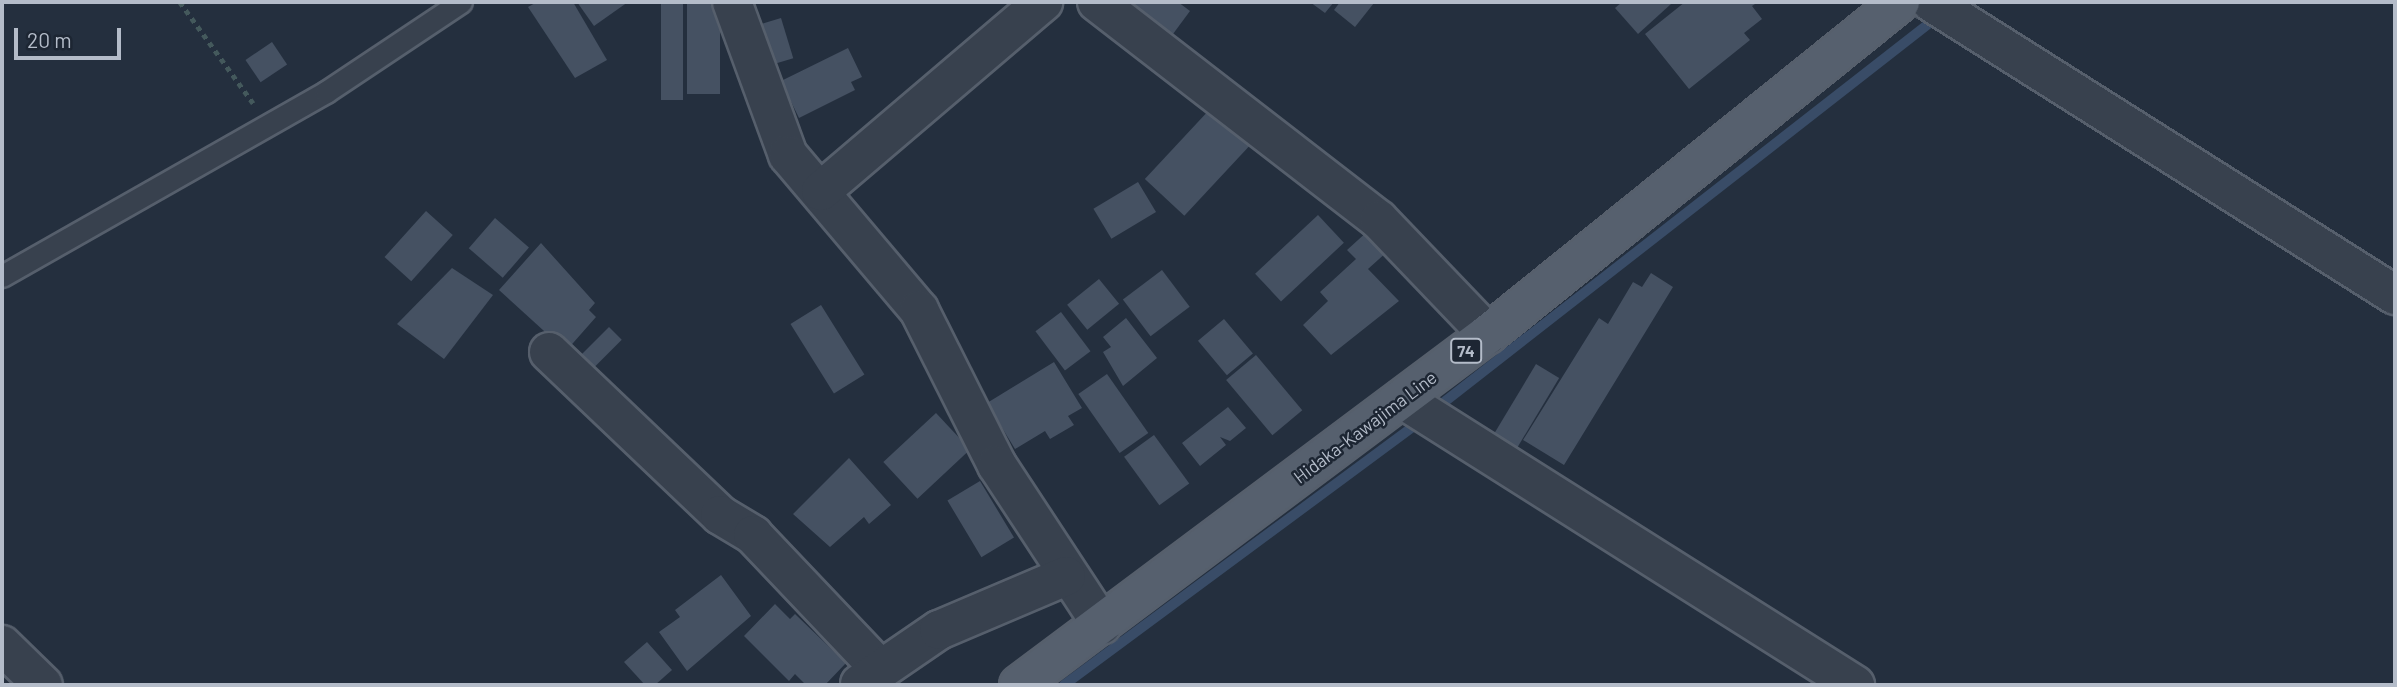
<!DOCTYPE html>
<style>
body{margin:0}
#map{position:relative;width:2397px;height:687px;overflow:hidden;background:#242f3e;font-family:Barlow,sans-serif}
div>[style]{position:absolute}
.stream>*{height:10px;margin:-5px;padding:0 5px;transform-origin:5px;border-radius:5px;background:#394c67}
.building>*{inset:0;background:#455162;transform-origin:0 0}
.path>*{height:4.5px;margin-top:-2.25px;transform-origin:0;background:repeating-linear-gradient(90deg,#44595c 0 5px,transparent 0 10px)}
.roads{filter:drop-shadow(2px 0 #565f6c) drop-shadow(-2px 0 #565f6c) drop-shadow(0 2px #565f6c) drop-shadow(0 -2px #565f6c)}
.service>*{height:21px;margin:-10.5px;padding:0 10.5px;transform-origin:10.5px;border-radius:10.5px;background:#38414e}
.minor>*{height:38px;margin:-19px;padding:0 19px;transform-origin:19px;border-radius:19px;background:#38414e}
.tertiary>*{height:38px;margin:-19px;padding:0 19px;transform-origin:19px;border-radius:19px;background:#38414e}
.primary>*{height:38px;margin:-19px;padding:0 19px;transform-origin:19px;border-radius:19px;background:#56606e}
span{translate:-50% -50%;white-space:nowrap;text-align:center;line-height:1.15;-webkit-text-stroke:5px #1d2633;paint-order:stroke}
.shield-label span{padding:2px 5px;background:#1d2633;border:2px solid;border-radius:5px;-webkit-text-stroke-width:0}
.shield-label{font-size:16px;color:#b4bcc9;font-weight:700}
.street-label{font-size:18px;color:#b4bcc9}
.frame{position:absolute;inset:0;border:4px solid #b4bcc9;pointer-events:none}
.scale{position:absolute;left:14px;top:28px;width:107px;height:32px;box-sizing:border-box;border:4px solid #b4bcc9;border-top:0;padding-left:9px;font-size:21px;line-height:24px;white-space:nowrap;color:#b4bcc9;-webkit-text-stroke:5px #1d2633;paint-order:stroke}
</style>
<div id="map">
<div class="stream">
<i style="left:1434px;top:410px;width:642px;rotate:-37.98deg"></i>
<i style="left:1064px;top:685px;width:445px;rotate:-36.5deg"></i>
</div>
<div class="building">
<i style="clip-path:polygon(537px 2px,573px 2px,607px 60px,575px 78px,528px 7px)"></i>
<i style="clip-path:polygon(577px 2px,628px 2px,594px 26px)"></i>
<i style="left:661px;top:2px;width:22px;height:98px"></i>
<i style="left:687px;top:2px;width:33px;height:92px"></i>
<i style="clip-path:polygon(1131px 2px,1178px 2px,1190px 11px,1173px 34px)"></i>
<i style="clip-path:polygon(1310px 2px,1334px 2px,1325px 13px)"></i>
<i style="clip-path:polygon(1340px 2px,1372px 2px,1374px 3px,1355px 27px,1334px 10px)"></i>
<i style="clip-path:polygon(1622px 2px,1668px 2px,1671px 4px,1638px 34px,1615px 8px)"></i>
<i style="clip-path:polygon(1685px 2px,1758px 2px,1752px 6px,1762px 19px,1744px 33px,1750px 40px,1689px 89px,1645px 34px)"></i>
<i style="left:781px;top:18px;width:42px;height:21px;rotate:73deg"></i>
<i style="left:272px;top:42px;width:27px;height:32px;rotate:56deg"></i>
<i style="clip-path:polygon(848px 48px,862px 77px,851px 82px,855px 90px,799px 118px,781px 81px)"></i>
<i style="left:1211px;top:108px;width:54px;height:97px;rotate:43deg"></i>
<i style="left:1138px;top:182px;width:35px;height:52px;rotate:59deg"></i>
<i style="left:426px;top:211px;width:36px;height:62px;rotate:42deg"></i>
<i style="left:1318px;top:215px;width:38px;height:86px;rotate:47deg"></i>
<i style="left:495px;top:218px;width:45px;height:40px;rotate:41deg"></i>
<i style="clip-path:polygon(1369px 230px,1388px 251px,1368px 269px,1399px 301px,1331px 355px,1303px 325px,1328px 301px,1320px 292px,1356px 259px,1347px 250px)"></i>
<i style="clip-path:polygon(541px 243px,595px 303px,589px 310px,596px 317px,566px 351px,499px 290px)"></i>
<i style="clip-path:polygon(452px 268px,493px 295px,444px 359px,397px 324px)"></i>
<i style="left:1162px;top:270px;width:46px;height:49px;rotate:53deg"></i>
<i style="clip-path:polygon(1651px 273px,1673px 287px,1564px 465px,1523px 440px,1599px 318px,1608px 324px,1633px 282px,1642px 287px)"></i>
<i style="left:1099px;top:279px;width:32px;height:41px;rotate:51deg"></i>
<i style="left:821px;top:305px;width:82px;height:36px;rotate:58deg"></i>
<i style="left:1061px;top:312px;width:49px;height:32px;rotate:53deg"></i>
<i style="clip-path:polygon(1126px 318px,1157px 358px,1123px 386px,1103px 352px,1111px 347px,1103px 337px)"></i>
<i style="left:1224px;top:319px;width:45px;height:34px;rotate:50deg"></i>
<i style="left:609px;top:327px;width:18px;height:47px;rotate:45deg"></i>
<i style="left:1256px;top:355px;width:72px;height:39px;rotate:50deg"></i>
<i style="clip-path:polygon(1054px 362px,1082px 408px,1068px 416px,1074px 425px,1050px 439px,1045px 431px,1015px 449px,987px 403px)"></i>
<i style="left:1536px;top:364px;width:27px;height:84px;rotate:31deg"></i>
<i style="left:1107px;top:374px;width:72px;height:35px;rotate:55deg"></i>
<i style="clip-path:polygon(1228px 407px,1246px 428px,1230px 441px,1220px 437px,1226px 445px,1200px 466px,1182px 443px)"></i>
<i style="left:936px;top:413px;width:50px;height:72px;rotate:47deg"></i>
<i style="left:1154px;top:435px;width:60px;height:37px;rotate:54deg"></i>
<i style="clip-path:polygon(849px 458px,891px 505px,869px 524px,864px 517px,830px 547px,793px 514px)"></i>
<i style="left:980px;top:481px;width:66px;height:38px;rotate:59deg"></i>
<i style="clip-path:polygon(721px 575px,751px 616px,687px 671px,659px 632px,680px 617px,675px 610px)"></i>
<i style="clip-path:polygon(775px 604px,790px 619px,795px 614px,846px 663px,825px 685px,806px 685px,795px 674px,789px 681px,744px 636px)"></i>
<i style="clip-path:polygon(647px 642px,672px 670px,655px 685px,645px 685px,624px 662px)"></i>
</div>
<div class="path">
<i style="left:180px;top:2px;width:125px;rotate:54.1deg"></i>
</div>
<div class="roads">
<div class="service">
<i style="left:2px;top:276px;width:373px;rotate:-29.6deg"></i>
<i style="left:326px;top:92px;width:162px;rotate:-33.7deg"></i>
</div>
<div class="minor">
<i style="left:732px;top:2px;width:163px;rotate:69.9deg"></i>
<i style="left:788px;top:155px;width:203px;rotate:49.8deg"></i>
<i style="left:919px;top:310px;width:174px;rotate:63.3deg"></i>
<i style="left:997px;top:465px;width:191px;rotate:56.7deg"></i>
<i style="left:1097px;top:2px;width:356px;rotate:37.7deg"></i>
<i style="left:1379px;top:220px;width:158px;rotate:46.3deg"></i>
<i style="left:821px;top:191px;width:292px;rotate:-40.4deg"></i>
<i style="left:549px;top:352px;width:236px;rotate:43.6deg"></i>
<i style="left:720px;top:515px;width:39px;rotate:31deg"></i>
<i style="left:753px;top:535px;width:183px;rotate:46.5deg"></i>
<i style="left:1402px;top:399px;width:536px;rotate:32.27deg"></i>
<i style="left:2px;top:645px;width:57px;rotate:44.3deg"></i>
<i style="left:860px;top:684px;width:96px;rotate:-34.4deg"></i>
<i style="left:939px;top:630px;width:138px;rotate:-23deg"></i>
</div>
<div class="tertiary">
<i style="left:1931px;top:2px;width:549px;rotate:32.27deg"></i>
</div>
<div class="primary">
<i style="left:1019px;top:685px;width:586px;rotate:-36.81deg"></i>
<i style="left:1488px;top:334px;width:529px;rotate:-38.86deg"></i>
</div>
</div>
<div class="shield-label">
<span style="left:1466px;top:351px">74</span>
</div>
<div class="street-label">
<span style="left:1365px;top:427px;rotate:-37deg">Hidaka-Kawajima Line</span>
</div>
<div class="frame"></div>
<div class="scale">20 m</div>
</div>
